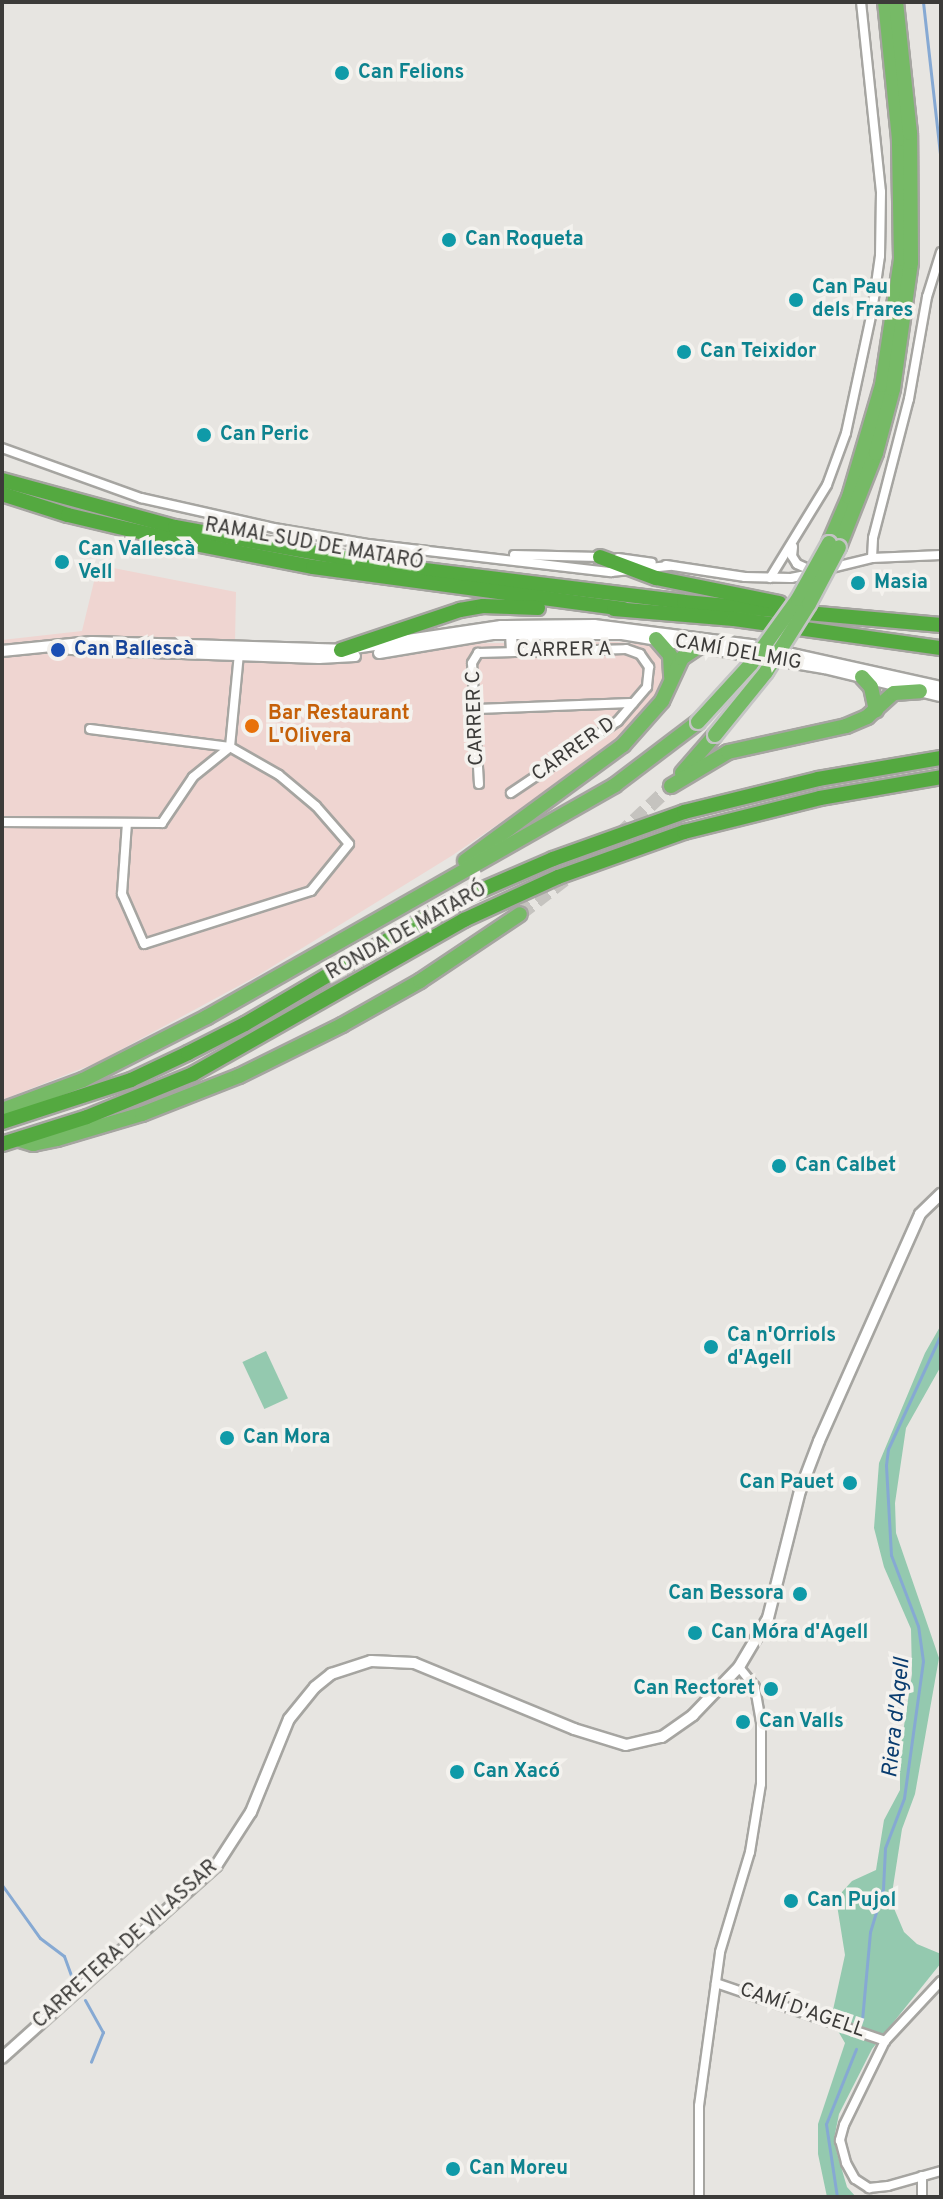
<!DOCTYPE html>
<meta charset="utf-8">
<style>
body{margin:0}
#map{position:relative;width:943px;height:2199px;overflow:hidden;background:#e7e5e1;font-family:Overpass,sans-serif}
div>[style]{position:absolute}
.industrial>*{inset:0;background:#efd5d1}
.green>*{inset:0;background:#94c9af;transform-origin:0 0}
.stream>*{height:3px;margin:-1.5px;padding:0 1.5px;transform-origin:1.5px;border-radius:1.5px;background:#86a9d3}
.trunk-tunnel>*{height:14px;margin-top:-7px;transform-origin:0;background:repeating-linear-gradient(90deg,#c5c3bf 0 14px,transparent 0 21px)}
.roads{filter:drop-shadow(2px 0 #a6a5a1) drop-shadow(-2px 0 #a6a5a1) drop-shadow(0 2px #a6a5a1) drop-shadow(0 -2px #a6a5a1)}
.minor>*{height:8px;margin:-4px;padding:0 4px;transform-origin:4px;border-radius:4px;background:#fff}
.tertiary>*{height:10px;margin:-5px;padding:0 5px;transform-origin:5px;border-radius:5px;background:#fff}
.trunk>*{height:14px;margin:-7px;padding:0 7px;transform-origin:7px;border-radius:7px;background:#76ba66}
.motorway>*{height:14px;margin:-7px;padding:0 7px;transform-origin:7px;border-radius:7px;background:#54a940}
.bridges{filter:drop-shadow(2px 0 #c4c4c4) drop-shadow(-2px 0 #c4c4c4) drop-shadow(0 2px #c4c4c4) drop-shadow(0 -2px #c4c4c4)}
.trunk-bridge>*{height:14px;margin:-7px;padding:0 7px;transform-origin:7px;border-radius:7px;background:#76ba66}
.dots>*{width:22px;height:22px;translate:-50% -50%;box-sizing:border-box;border:4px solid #f4f2ee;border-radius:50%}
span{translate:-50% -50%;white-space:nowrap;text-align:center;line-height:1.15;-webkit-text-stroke:7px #f4f2ee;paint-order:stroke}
.culture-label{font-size:20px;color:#0d838f;font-weight:700}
.left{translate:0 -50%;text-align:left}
.right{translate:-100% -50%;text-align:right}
.street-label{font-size:20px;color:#3c3b39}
.transit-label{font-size:20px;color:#164399;font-weight:700}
.food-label{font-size:20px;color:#c56008;font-weight:700}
.water-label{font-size:22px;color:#093c6f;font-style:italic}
.frame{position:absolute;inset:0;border:4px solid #3c3b39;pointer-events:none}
</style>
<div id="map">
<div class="industrial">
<i style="clip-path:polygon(98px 565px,236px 592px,235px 642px,300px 645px,617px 642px,650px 645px,662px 653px,667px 664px,665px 677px,651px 702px,609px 748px,453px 855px,257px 976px,96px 1063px,2px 1100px,2px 640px,82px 631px)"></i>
</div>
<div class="green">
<i style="clip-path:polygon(941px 1325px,941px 1366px,906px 1428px,895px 1503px,896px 1533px,939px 1658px,915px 1794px,902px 1829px,893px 1887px,893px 1906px,904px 1932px,917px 1944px,941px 1954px,941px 1963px,872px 2049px,839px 2114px,834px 2139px,837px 2153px,847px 2187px,856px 2197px,827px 2197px,818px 2154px,818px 2124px,845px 2043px,831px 2019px,845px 1955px,837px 1905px,842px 1892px,852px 1881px,876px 1870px,884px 1820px,900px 1790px,900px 1752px,912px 1674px,911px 1629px,884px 1567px,874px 1528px,879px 1463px,925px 1353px)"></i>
<i style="left:266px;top:1351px;width:52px;height:26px;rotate:65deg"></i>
</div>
<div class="stream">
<i style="left:923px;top:2px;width:162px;rotate:83.6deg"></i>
<i style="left:2px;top:1885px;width:65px;rotate:54.4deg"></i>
<i style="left:40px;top:1938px;width:30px;rotate:37deg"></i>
<i style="left:64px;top:1956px;width:29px;rotate:70deg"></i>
<i style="left:85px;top:2000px;width:37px;rotate:61deg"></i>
<i style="left:103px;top:2032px;width:32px;rotate:112deg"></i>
<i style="left:862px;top:2020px;width:88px;rotate:-84.8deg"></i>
<i style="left:870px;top:1932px;width:45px;rotate:-73.2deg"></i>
<i style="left:883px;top:1889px;width:41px;rotate:-87.2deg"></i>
<i style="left:885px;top:1848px;width:53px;rotate:-69.2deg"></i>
<i style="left:904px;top:1798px;width:138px;rotate:-82.1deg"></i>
<i style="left:923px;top:1661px;width:35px;rotate:-98deg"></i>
<i style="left:918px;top:1626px;width:76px;rotate:-110.8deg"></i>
<i style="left:891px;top:1555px;width:90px;rotate:-93.2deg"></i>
<i style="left:886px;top:1465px;width:16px;rotate:-83deg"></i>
<i style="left:888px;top:1449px;width:127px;rotate:-65.3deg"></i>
<i style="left:837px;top:2197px;width:74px;rotate:-98.6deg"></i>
<i style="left:826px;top:2124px;width:81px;rotate:-68.2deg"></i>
</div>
<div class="trunk-tunnel">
<i style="left:520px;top:914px;width:106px;rotate:-37.7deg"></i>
<i style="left:604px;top:849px;width:92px;rotate:-43.2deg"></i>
</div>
<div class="roads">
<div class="minor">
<i style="left:2px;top:448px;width:148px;rotate:19.8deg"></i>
<i style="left:141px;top:498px;width:136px;rotate:12.7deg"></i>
<i style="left:274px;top:528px;width:95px;rotate:9.7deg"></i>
<i style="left:368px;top:544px;width:245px;rotate:6.6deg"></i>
<i style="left:611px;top:572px;width:58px;rotate:-5.9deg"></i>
<i style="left:793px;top:547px;width:9px;rotate:96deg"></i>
<i style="left:792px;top:556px;width:9px;rotate:58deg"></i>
<i style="left:797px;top:564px;width:20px;rotate:24deg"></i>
<i style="left:514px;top:555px;width:86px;rotate:1.3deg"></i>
<i style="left:618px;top:558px;width:34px;rotate:8deg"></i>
<i style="left:872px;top:558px;width:20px;rotate:-87deg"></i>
<i style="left:873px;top:538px;width:144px;rotate:-75.5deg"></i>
<i style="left:909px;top:399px;width:104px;rotate:-80deg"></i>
<i style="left:927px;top:297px;width:47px;rotate:-72.7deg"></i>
<i style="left:666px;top:565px;width:80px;rotate:8.6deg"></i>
<i style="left:745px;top:577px;width:46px;rotate:1.2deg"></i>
<i style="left:791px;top:578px;width:19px;rotate:-12deg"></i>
<i style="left:827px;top:569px;width:46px;rotate:-13.7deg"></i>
<i style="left:872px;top:558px;width:69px;rotate:-2.5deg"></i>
<i style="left:770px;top:578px;width:109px;rotate:-58.5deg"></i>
<i style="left:827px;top:485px;width:55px;rotate:-69.9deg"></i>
<i style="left:846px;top:433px;width:124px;rotate:-77.9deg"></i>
<i style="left:872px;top:312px;width:57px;rotate:-81.9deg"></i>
<i style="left:880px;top:256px;width:64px;rotate:-89.1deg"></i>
<i style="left:881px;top:192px;width:191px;rotate:-96deg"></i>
<i style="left:475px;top:709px;width:158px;rotate:-2.2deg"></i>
<i style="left:90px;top:729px;width:141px;rotate:7.3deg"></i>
<i style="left:230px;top:747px;width:56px;rotate:29.7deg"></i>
<i style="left:279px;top:775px;width:48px;rotate:40deg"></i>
<i style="left:316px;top:806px;width:50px;rotate:49deg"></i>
<i style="left:349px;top:844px;width:60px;rotate:129deg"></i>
<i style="left:311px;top:891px;width:175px;rotate:162.4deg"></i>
<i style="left:144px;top:944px;width:55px;rotate:-113.7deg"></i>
<i style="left:122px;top:894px;width:71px;rotate:-86deg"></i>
<i style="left:479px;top:784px;width:121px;rotate:-93.3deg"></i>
<i style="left:472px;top:663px;width:12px;rotate:-59deg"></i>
<i style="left:478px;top:653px;width:148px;rotate:-1.5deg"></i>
<i style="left:626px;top:649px;width:15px;rotate:20deg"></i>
<i style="left:640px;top:654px;width:16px;rotate:55deg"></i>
<i style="left:649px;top:667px;width:20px;rotate:96deg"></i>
<i style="left:647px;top:687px;width:45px;rotate:130.5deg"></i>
<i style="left:618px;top:721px;width:129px;rotate:146.1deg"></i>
<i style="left:2px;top:822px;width:160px;rotate:0.4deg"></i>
<i style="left:162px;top:823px;width:55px;rotate:-56deg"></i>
<i style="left:193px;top:777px;width:48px;rotate:-39deg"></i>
<i style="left:230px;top:747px;width:93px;rotate:-84.5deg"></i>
<i style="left:716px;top:1983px;width:179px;rotate:18.9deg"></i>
<i style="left:885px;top:2041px;width:93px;rotate:116deg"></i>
<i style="left:844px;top:2125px;width:16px;rotate:105deg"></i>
<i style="left:840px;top:2140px;width:24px;rotate:75deg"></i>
<i style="left:846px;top:2163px;width:18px;rotate:61deg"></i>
<i style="left:855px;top:2179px;width:17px;rotate:33deg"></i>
<i style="left:869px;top:2188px;width:19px;rotate:-6deg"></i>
<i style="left:888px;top:2186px;width:55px;rotate:-15.8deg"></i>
<i style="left:885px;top:2041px;width:82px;rotate:-47deg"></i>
<i style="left:922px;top:2176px;width:21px;rotate:90deg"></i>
<i style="left:699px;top:2197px;width:91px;rotate:-90deg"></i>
<i style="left:699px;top:2106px;width:155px;rotate:-82.2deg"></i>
<i style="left:720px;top:1952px;width:104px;rotate:-73.3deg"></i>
<i style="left:750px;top:1852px;width:69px;rotate:-80.8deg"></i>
<i style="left:761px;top:1784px;width:62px;rotate:-90deg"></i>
<i style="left:761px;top:1722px;width:36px;rotate:-100deg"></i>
<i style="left:755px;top:1687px;width:26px;rotate:-129deg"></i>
</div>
<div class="tertiary">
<i style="left:511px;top:633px;width:18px;rotate:87deg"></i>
<i style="left:532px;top:633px;width:18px;rotate:87deg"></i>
<i style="left:71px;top:649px;width:248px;rotate:2.1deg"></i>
<i style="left:319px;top:658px;width:36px;rotate:-3deg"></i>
<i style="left:2px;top:651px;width:90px;rotate:-5.7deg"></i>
<i style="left:92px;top:642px;width:249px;rotate:1.8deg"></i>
<i style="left:341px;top:650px;width:162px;rotate:-8.5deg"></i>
<i style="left:501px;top:626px;width:93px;rotate:-0.6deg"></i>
<i style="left:594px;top:625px;width:158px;rotate:7.3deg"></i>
<i style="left:751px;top:645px;width:195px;rotate:12.5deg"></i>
<i style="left:379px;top:653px;width:115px;rotate:-9.5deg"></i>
<i style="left:492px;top:634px;width:130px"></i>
<i style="left:622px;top:634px;width:205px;rotate:9.6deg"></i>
<i style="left:824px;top:668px;width:120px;rotate:13.5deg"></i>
<i style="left:2px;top:2058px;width:288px;rotate:-41.9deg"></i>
<i style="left:216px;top:1866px;width:64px;rotate:-57.1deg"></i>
<i style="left:251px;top:1812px;width:100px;rotate:-67.8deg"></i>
<i style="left:289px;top:1719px;width:41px;rotate:-50.9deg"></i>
<i style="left:315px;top:1687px;width:21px;rotate:-39deg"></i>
<i style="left:331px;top:1674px;width:42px;rotate:-18deg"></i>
<i style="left:371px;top:1661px;width:43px;rotate:2.7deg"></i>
<i style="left:414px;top:1663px;width:173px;rotate:22.4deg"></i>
<i style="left:574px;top:1729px;width:54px;rotate:17.1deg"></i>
<i style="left:626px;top:1745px;width:37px;rotate:-13deg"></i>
<i style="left:662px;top:1737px;width:38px;rotate:-35deg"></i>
<i style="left:693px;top:1715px;width:66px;rotate:-46.2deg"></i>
<i style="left:739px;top:1667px;width:57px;rotate:-59.4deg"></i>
<i style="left:768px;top:1618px;width:131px;rotate:-75.9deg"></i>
<i style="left:800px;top:1491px;width:53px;rotate:-69.2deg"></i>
<i style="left:819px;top:1441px;width:248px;rotate:-66deg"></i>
<i style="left:920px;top:1214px;width:29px;rotate:-44deg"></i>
</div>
<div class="trunk">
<i style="left:829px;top:543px;width:50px;rotate:-66.5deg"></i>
<i style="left:849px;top:497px;width:117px;rotate:-73.6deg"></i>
<i style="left:882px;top:385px;width:127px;rotate:-81.4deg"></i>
<i style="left:901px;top:259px;width:120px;rotate:-91deg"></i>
<i style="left:899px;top:139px;width:138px;rotate:-95.8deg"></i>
<i style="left:839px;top:547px;width:101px;rotate:-68.5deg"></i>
<i style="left:876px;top:453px;width:66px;rotate:-75.1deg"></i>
<i style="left:893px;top:389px;width:128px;rotate:-81.9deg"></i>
<i style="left:911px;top:262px;width:129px;rotate:-90.4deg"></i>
<i style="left:910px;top:133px;width:132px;rotate:-96.1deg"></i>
<i style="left:656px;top:639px;width:21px;rotate:49deg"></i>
<i style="left:670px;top:655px;width:22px;rotate:87deg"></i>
<i style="left:862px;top:677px;width:13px;rotate:48deg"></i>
<i style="left:871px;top:687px;width:24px;rotate:78deg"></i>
<i style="left:682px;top:773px;width:50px;rotate:-49deg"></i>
<i style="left:671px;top:786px;width:66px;rotate:-30.8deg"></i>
<i style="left:728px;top:752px;width:121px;rotate:-12.4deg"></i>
<i style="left:846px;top:726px;width:23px;rotate:-23deg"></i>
<i style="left:867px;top:717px;width:36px;rotate:-42deg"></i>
<i style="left:894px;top:693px;width:26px;rotate:-4deg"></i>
<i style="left:465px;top:861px;width:196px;rotate:-36.3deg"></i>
<i style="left:623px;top:745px;width:59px;rotate:-48.4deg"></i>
<i style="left:662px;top:701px;width:47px;rotate:-65.1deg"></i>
<i style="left:682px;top:658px;width:22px;rotate:-34deg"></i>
<i style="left:2px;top:1110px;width:86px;rotate:-20.3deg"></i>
<i style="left:83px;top:1080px;width:139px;rotate:-26.9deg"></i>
<i style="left:207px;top:1017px;width:469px;rotate:-29.6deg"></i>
<i style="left:615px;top:785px;width:104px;rotate:-37.2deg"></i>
<i style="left:20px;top:1140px;width:14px;rotate:17deg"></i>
<i style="left:33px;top:1144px;width:25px;rotate:-12deg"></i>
<i style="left:57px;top:1139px;width:89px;rotate:-16.4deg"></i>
<i style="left:142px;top:1114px;width:104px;rotate:-21.4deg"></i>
<i style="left:239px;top:1076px;width:115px;rotate:-26.3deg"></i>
<i style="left:342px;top:1025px;width:90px;rotate:-29.4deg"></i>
<i style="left:420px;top:981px;width:120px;rotate:-33.8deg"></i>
</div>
<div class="motorway">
<i style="left:2px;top:480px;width:179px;rotate:15.2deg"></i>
<i style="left:175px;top:527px;width:204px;rotate:10.4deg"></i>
<i style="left:376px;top:564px;width:310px;rotate:7deg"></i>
<i style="left:684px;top:602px;width:258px;rotate:5.1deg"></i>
<i style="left:2px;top:494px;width:69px;rotate:17.7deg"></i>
<i style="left:68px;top:515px;width:109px;rotate:13.3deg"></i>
<i style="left:174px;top:540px;width:142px;rotate:11deg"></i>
<i style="left:313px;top:567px;width:313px;rotate:7.7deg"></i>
<i style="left:600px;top:557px;width:60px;rotate:20.6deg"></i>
<i style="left:656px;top:578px;width:126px;rotate:11.5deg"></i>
<i style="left:614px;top:609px;width:120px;rotate:4.8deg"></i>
<i style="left:734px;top:619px;width:209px;rotate:8deg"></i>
<i style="left:341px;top:650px;width:126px;rotate:-18.6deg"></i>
<i style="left:460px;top:610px;width:23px;rotate:-10deg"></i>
<i style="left:483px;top:606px;width:55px;rotate:2.1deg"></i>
<i style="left:2px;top:1122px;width:136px;rotate:-18deg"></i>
<i style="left:131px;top:1080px;width:63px;rotate:-25.3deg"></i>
<i style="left:188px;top:1053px;width:64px;rotate:-27deg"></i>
<i style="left:245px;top:1024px;width:237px;rotate:-30.5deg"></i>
<i style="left:449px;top:904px;width:113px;rotate:-23.4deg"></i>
<i style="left:553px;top:859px;width:139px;rotate:-19.7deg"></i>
<i style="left:684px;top:812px;width:138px;rotate:-13.8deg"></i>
<i style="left:818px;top:779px;width:125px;rotate:-9.7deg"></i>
<i style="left:2px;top:1144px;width:89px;rotate:-17.6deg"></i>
<i style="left:87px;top:1117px;width:114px;rotate:-22.1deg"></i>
<i style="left:193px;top:1074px;width:312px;rotate:-29.6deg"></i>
<i style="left:464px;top:920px;width:103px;rotate:-24.6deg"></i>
<i style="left:558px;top:877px;width:134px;rotate:-19.7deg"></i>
<i style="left:684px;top:832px;width:140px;rotate:-14deg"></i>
<i style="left:820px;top:798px;width:123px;rotate:-9.8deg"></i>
</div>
</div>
<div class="bridges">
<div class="trunk-bridge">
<i style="left:698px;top:722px;width:79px;rotate:-47.6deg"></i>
<i style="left:751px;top:664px;width:80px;rotate:-54.1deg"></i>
<i style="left:798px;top:599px;width:64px;rotate:-61deg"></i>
<i style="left:715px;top:735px;width:81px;rotate:-51deg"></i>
<i style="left:766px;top:672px;width:80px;rotate:-57.7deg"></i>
<i style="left:809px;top:604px;width:64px;rotate:-62.2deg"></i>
</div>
</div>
<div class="dots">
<i style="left:342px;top:73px;background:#0f9aa8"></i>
<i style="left:449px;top:240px;background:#0f9aa8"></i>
<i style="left:796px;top:300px;background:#0f9aa8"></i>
<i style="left:684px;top:352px;background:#0f9aa8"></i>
<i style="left:204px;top:435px;background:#0f9aa8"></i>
<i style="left:62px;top:562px;background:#0f9aa8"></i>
<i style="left:858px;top:583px;background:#0f9aa8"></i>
<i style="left:58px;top:650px;background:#1a4fb4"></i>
<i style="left:252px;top:726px;background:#e8710a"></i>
<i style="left:779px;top:1166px;background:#0f9aa8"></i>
<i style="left:711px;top:1347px;background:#0f9aa8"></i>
<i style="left:227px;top:1438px;background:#0f9aa8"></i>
<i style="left:850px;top:1483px;background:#0f9aa8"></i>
<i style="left:800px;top:1594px;background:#0f9aa8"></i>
<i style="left:695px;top:1633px;background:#0f9aa8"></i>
<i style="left:771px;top:1689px;background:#0f9aa8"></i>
<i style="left:743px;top:1722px;background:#0f9aa8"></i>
<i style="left:457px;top:1772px;background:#0f9aa8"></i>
<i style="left:791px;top:1901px;background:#0f9aa8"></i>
<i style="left:453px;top:2169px;background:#0f9aa8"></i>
</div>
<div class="culture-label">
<span class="left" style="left:358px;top:73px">Can Felions</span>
<span class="left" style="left:465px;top:240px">Can Roqueta</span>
<span class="left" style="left:812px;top:300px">Can Pau<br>dels Frares</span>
<span class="left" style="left:700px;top:352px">Can Teixidor</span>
<span class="left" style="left:220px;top:435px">Can Peric</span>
<span class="left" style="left:78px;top:562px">Can Vallescà<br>Vell</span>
<span class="left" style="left:874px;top:583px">Masia</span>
<span class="left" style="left:795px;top:1166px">Can Calbet</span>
<span class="left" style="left:727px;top:1348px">Ca n'Orriols<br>d'Agell</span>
<span class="left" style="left:243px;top:1438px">Can Mora</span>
<span class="right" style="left:834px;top:1483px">Can Pauet</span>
<span class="right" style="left:784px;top:1594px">Can Bessora</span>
<span class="left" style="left:711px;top:1633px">Can Móra d'Agell</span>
<span class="right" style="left:755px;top:1689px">Can Rectoret</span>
<span class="left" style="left:759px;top:1722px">Can Valls</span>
<span class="left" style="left:473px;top:1772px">Can Xacó</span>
<span class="left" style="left:807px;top:1901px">Can Pujol</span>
<span class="left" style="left:469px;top:2169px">Can Moreu</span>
</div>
<div class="street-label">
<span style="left:314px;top:545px;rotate:10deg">RAMAL SUD DE MATARÓ</span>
<span style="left:564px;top:651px;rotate:-1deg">CARRER A</span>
<span style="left:738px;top:653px;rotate:10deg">CAMÍ DEL MIG</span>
<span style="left:476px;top:718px;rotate:-92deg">CARRER C</span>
<span style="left:574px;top:750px;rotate:-35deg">CARRER D</span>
<span style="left:407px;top:932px;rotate:-29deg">RONDA DE MATARÓ</span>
<span style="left:126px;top:1945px;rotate:-42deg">CARRETERA DE VILASSAR</span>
<span style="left:802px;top:2011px;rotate:19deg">CAMÍ D'AGELL</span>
</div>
<div class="transit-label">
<span class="left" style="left:74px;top:650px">Can Ballescà</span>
</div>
<div class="food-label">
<span class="left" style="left:268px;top:726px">Bar Restaurant<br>L'Olivera</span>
</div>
<div class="water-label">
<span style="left:897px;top:1718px;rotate:-84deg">Riera d'Agell</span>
</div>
<div class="frame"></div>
</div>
